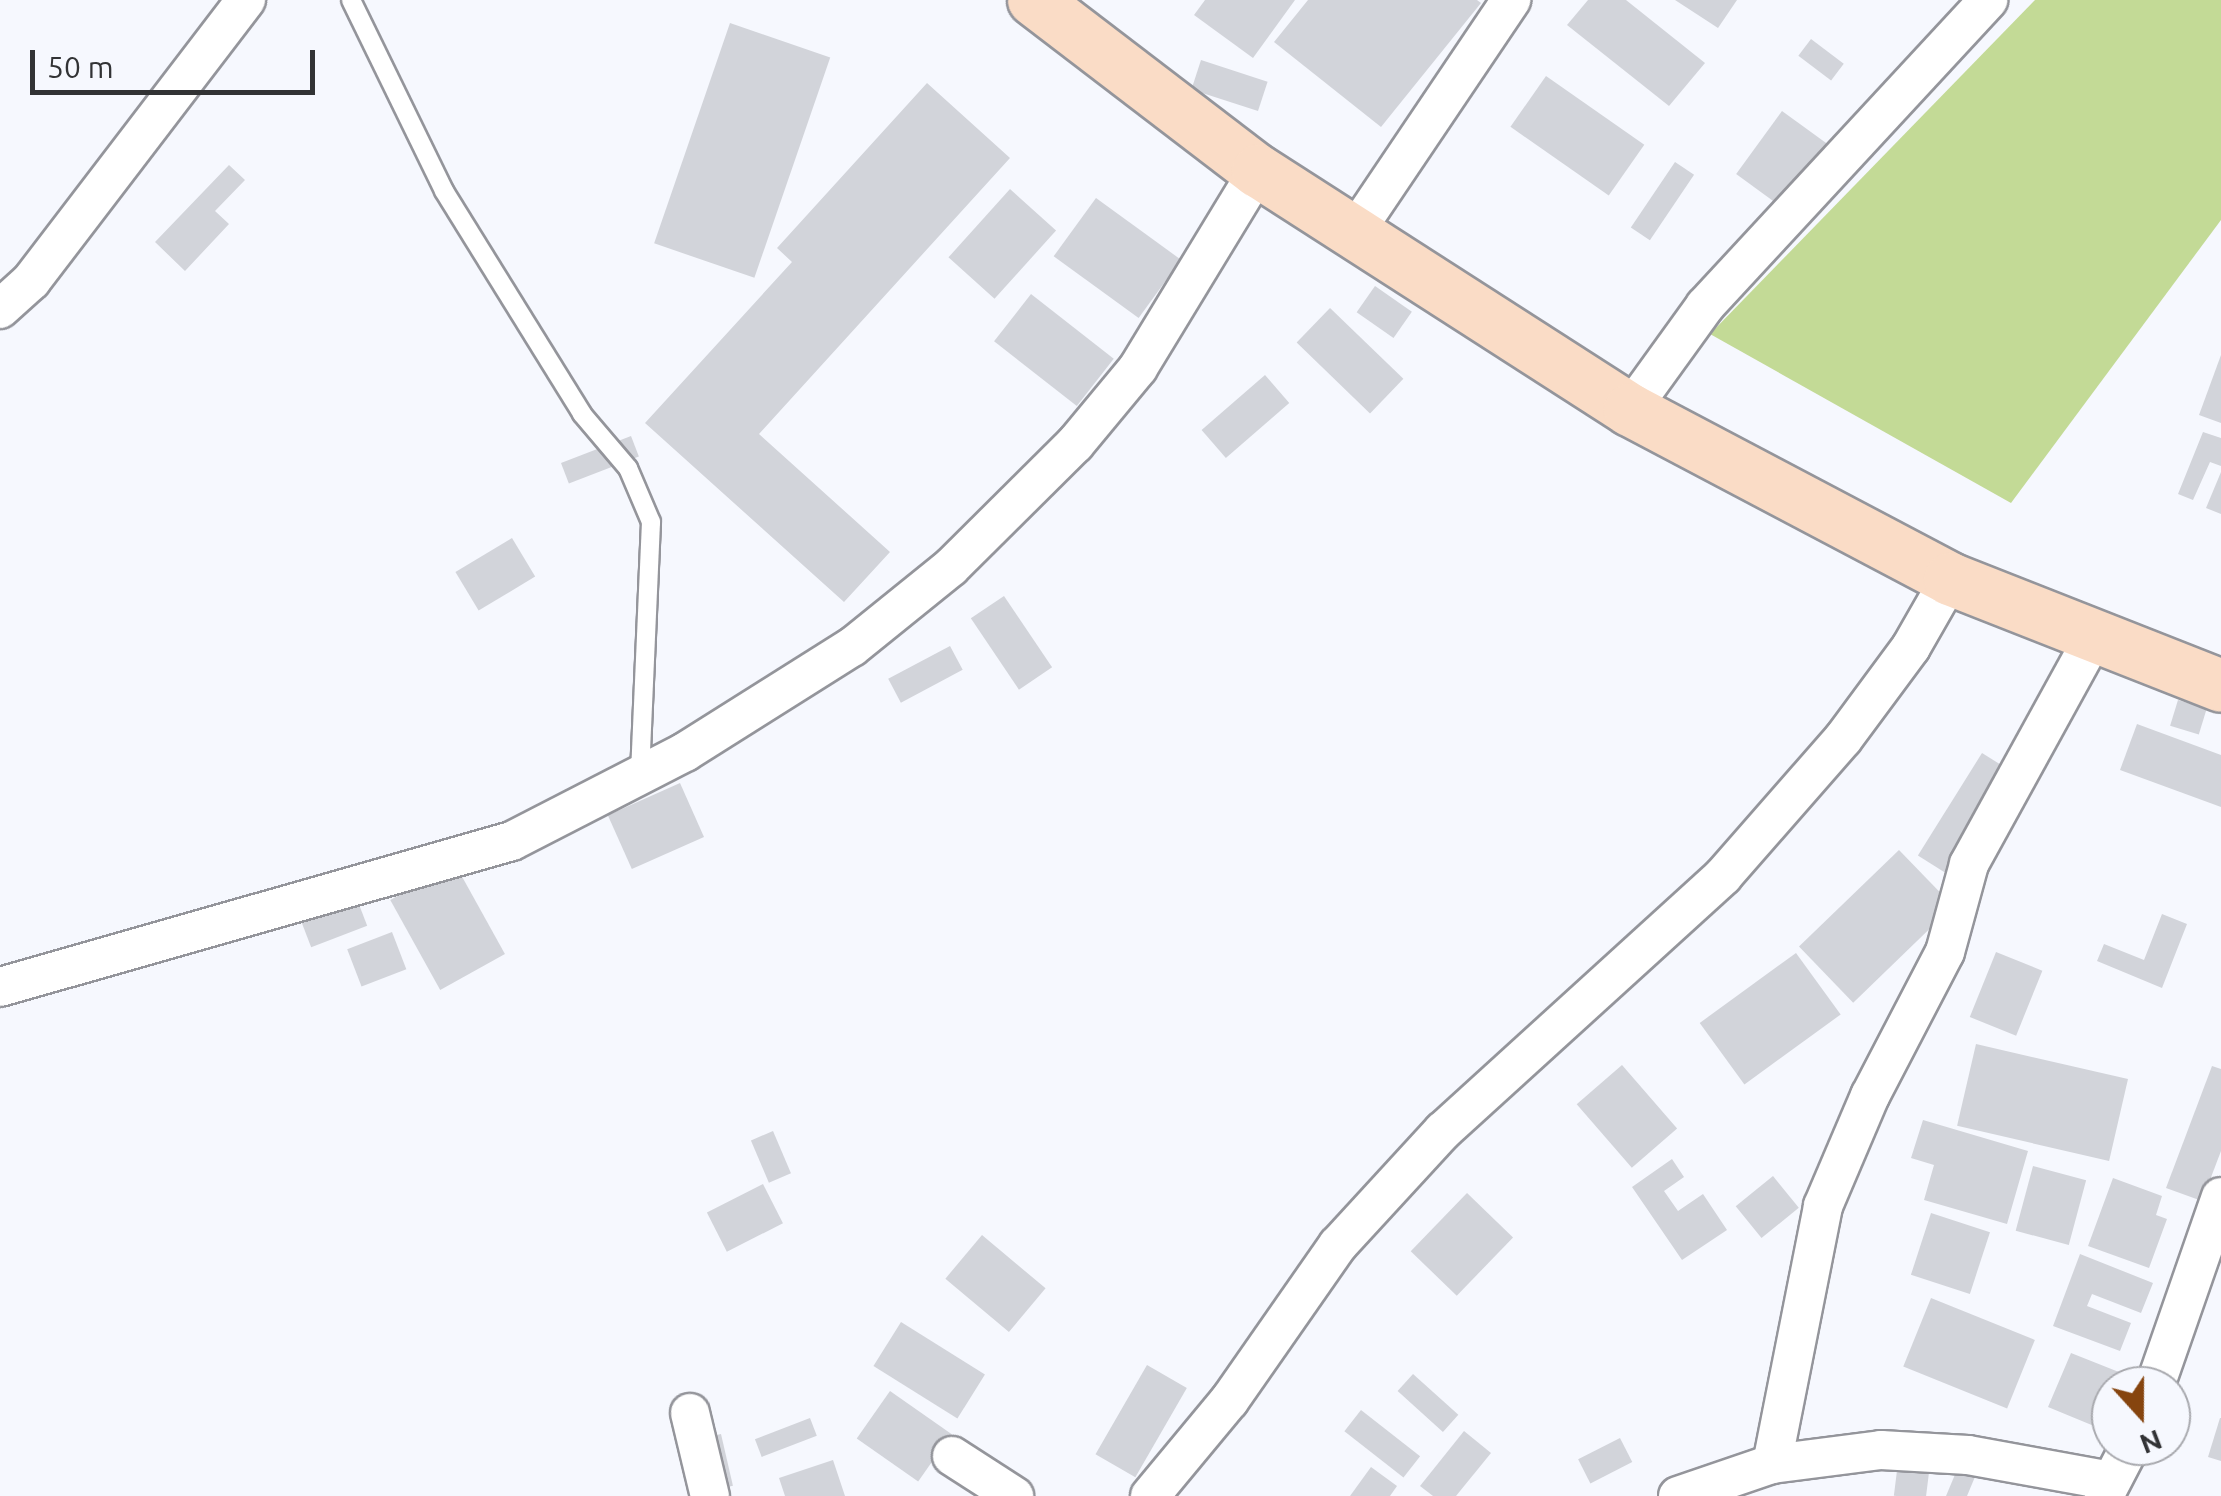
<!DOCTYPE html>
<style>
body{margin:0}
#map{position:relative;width:2221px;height:1496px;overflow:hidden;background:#f6f8fe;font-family:Ubuntu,sans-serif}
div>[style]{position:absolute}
.green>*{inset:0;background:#c3da96}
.building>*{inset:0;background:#d2d4da;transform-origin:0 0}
.roads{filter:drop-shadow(2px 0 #94959b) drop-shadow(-2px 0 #94959b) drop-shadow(0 2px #94959b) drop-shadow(0 -2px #94959b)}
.lane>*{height:18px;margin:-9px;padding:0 9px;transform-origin:9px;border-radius:9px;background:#fff}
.street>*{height:38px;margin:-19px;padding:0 19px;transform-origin:19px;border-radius:19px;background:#fff}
.secondary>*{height:52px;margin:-26px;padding:0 26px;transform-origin:26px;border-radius:26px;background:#fadcc6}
span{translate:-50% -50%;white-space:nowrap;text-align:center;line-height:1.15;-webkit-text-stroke:8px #f6f8fe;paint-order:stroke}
.north{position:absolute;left:2091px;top:1366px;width:100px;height:100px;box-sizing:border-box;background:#f6f8fe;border:2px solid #a8a9ae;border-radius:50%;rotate:159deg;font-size:28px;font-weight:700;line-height:40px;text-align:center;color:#323335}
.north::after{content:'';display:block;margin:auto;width:35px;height:45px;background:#86450f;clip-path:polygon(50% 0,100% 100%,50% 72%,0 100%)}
.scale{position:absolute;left:30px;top:50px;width:285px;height:45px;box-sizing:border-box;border:5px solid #323335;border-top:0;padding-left:12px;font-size:30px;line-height:35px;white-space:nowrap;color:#323335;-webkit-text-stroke:8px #f6f8fe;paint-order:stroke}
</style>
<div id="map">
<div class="green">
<i style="clip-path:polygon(2035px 0,2221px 0,2221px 220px,2011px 503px,1710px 334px)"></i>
</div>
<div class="building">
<i style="clip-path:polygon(1205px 0,1295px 0,1253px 58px,1194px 15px)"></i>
<i style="clip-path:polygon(1308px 0,1477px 0,1481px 3px,1381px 127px,1274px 42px)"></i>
<i style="clip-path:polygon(1588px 0,1626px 0,1705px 63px,1669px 106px,1567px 25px)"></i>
<i style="clip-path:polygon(1675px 0,1737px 0,1718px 28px)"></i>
<i style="left:730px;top:23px;width:106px;height:233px;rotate:19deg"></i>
<i style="left:1811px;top:39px;width:41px;height:21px;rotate:37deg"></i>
<i style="left:1201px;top:60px;width:70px;height:31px;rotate:18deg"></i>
<i style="left:1546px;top:76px;width:120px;height:62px;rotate:35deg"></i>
<i style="clip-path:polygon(927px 83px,1010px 158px,759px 434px,890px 552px,844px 602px,645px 423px,792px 262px,777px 248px)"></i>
<i style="left:1782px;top:111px;width:69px;height:78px;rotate:36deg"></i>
<i style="left:1675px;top:162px;width:23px;height:79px;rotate:34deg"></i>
<i style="clip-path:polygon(229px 165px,245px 180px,215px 211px,229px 224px,185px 271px,155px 242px)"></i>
<i style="left:1010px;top:189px;width:62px;height:92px;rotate:42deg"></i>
<i style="left:1096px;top:198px;width:105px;height:72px;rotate:36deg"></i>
<i style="left:1375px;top:286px;width:45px;height:32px;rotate:35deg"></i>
<i style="left:1031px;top:294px;width:105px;height:60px;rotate:38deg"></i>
<i style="left:1330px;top:308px;width:102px;height:48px;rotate:44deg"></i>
<i style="clip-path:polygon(2221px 355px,2221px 423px,2199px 415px)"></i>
<i style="left:1265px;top:375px;width:37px;height:84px;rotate:49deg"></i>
<i style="clip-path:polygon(2203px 432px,2221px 438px,2221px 466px,2210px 462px,2193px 500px,2178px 494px)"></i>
<i style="left:631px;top:436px;width:22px;height:75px;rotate:69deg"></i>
<i style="clip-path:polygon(2221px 472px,2221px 514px,2206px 508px)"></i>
<i style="left:512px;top:538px;width:45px;height:66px;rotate:59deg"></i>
<i style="left:1004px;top:596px;width:86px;height:40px;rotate:56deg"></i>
<i style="left:950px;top:646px;width:27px;height:70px;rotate:62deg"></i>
<i style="left:2178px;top:700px;width:30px;height:27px;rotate:17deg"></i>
<i style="clip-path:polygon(2137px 724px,2221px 755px,2221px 807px,2120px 770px)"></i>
<i style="left:1982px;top:753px;width:45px;height:121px;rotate:32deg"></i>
<i style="left:680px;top:783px;width:59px;height:79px;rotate:66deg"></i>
<i style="left:1899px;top:850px;width:78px;height:139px;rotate:46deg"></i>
<i style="left:455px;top:864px;width:103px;height:74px;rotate:61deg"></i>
<i style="left:355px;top:894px;width:34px;height:60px;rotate:69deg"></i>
<i style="clip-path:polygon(2162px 914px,2187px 924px,2162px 988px,2097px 961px,2104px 944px,2144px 960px)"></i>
<i style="left:392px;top:932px;width:40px;height:48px;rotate:69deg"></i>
<i style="left:1996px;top:952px;width:50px;height:70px;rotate:22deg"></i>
<i style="left:1796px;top:953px;width:76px;height:119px;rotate:54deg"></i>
<i style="left:1976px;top:1044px;width:156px;height:84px;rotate:13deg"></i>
<i style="left:1622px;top:1065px;width:84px;height:60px;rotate:49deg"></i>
<i style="clip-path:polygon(2212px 1066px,2221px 1069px,2221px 1151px,2202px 1201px,2166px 1188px)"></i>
<i style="clip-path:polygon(1923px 1120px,2028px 1151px,2007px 1224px,1924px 1200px,1934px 1165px,1911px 1158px)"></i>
<i style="left:773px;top:1131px;width:46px;height:24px;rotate:67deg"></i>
<i style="clip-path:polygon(1672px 1159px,1684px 1177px,1664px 1191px,1678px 1211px,1703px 1194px,1727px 1230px,1682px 1260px,1632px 1187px)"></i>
<i style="left:2033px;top:1166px;width:55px;height:67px;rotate:15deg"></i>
<i style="left:1773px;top:1176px;width:41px;height:48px;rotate:51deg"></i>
<i style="clip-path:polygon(2113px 1178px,2162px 1196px,2156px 1215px,2167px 1219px,2149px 1268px,2088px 1246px)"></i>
<i style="left:763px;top:1184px;width:44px;height:63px;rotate:63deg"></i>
<i style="left:1467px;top:1193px;width:64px;height:81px;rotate:44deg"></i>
<i style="left:1931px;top:1213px;width:62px;height:65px;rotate:18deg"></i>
<i style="left:982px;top:1235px;width:83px;height:57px;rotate:40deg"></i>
<i style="clip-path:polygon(2080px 1254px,2153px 1283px,2141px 1313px,2092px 1294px,2087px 1306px,2131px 1323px,2120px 1351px,2053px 1326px)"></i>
<i style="left:1931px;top:1298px;width:112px;height:74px;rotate:22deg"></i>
<i style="left:901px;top:1322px;width:99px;height:52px;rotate:32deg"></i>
<i style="clip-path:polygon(2071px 1353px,2134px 1378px,2131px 1386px,2111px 1386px,2111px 1433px,2048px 1407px)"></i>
<i style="left:1147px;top:1365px;width:46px;height:103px;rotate:30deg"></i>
<i style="left:1413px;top:1374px;width:61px;height:23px;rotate:42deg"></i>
<i style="left:890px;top:1391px;width:75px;height:58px;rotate:35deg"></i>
<i style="left:1361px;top:1410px;width:75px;height:27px;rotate:38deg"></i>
<i style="left:810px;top:1418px;width:19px;height:59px;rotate:69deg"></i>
<i style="clip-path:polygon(2220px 1418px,2221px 1418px,2221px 1461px,2208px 1457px)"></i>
<i style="clip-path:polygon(1464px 1431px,1491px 1453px,1456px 1496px,1433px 1496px,1420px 1486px)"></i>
<i style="left:721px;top:1434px;width:53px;height:40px;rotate:77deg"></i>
<i style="left:1620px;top:1438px;width:27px;height:47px;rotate:63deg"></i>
<i style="left:1899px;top:1454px;width:32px;height:42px;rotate:7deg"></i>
<i style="clip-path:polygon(833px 1460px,845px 1496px,785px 1496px,779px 1478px)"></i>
<i style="clip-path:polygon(1959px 1465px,1977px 1472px,1967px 1496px,1946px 1496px)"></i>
<i style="clip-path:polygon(1371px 1467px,1397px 1486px,1390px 1496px,1350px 1496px)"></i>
</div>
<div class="roads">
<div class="lane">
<i style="left:351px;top:0;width:212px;rotate:64deg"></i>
<i style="left:444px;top:191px;width:262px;rotate:58.2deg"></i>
<i style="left:582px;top:414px;width:71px;rotate:49.6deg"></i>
<i style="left:628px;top:468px;width:59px;rotate:66.9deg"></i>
<i style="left:651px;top:522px;width:254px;rotate:92.5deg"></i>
</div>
<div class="street">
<i style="left:1352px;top:236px;width:285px;rotate:-56deg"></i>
<i style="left:0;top:309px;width:42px;rotate:-42.1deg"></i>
<i style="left:31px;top:281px;width:354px;rotate:-52.6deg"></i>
<i style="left:1630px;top:410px;width:128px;rotate:-54.2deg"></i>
<i style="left:1705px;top:306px;width:417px;rotate:-47.2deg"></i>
<i style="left:0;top:987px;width:532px;rotate:-15.92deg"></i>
<i style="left:512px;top:841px;width:195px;rotate:-27.2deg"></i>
<i style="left:685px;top:752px;width:197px;rotate:-32.2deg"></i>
<i style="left:852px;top:647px;width:127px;rotate:-38.9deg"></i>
<i style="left:951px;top:567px;width:175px;rotate:-44.8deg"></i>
<i style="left:1075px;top:444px;width:99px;rotate:-50.3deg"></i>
<i style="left:1138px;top:368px;width:231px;rotate:-58.7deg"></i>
<i style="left:2155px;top:1386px;width:200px;rotate:-70.8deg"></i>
<i style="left:690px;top:1413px;width:85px;rotate:76.5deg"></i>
<i style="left:952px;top:1456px;width:74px;rotate:32.8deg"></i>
<i style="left:1772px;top:1464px;width:263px;rotate:-78.8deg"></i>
<i style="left:1823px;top:1206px;width:120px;rotate:-66.9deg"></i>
<i style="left:1870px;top:1096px;width:162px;rotate:-62.5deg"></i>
<i style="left:1945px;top:952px;width:91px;rotate:-74.7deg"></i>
<i style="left:1969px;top:864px;width:259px;rotate:-61.2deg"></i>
<i style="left:1150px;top:1496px;width:124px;rotate:-50.3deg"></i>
<i style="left:1229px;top:1401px;width:190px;rotate:-55.1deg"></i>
<i style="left:1338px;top:1245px;width:155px;rotate:-47.4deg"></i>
<i style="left:1443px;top:1131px;width:379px;rotate:-42.3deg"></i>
<i style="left:1723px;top:876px;width:182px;rotate:-48.8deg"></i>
<i style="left:1843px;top:739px;width:114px;rotate:-53.5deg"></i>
<i style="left:1911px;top:647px;width:78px;rotate:-60.2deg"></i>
<i style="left:1678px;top:1496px;width:99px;rotate:-18.8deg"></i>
<i style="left:1772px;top:1464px;width:110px;rotate:-7.3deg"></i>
<i style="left:1881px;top:1450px;width:87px;rotate:3.3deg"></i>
<i style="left:1968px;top:1455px;width:145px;rotate:10.3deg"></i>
<i style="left:2104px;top:1496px;width:56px;rotate:-62.5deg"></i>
</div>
<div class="secondary">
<i style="left:1034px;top:0;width:282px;rotate:37.4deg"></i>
<i style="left:1258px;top:171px;width:442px;rotate:32.7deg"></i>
<i style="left:1630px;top:410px;width:362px;rotate:27.8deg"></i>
<i style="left:1950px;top:579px;width:291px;rotate:21.5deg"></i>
</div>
</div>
<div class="north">N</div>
<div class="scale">50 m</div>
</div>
